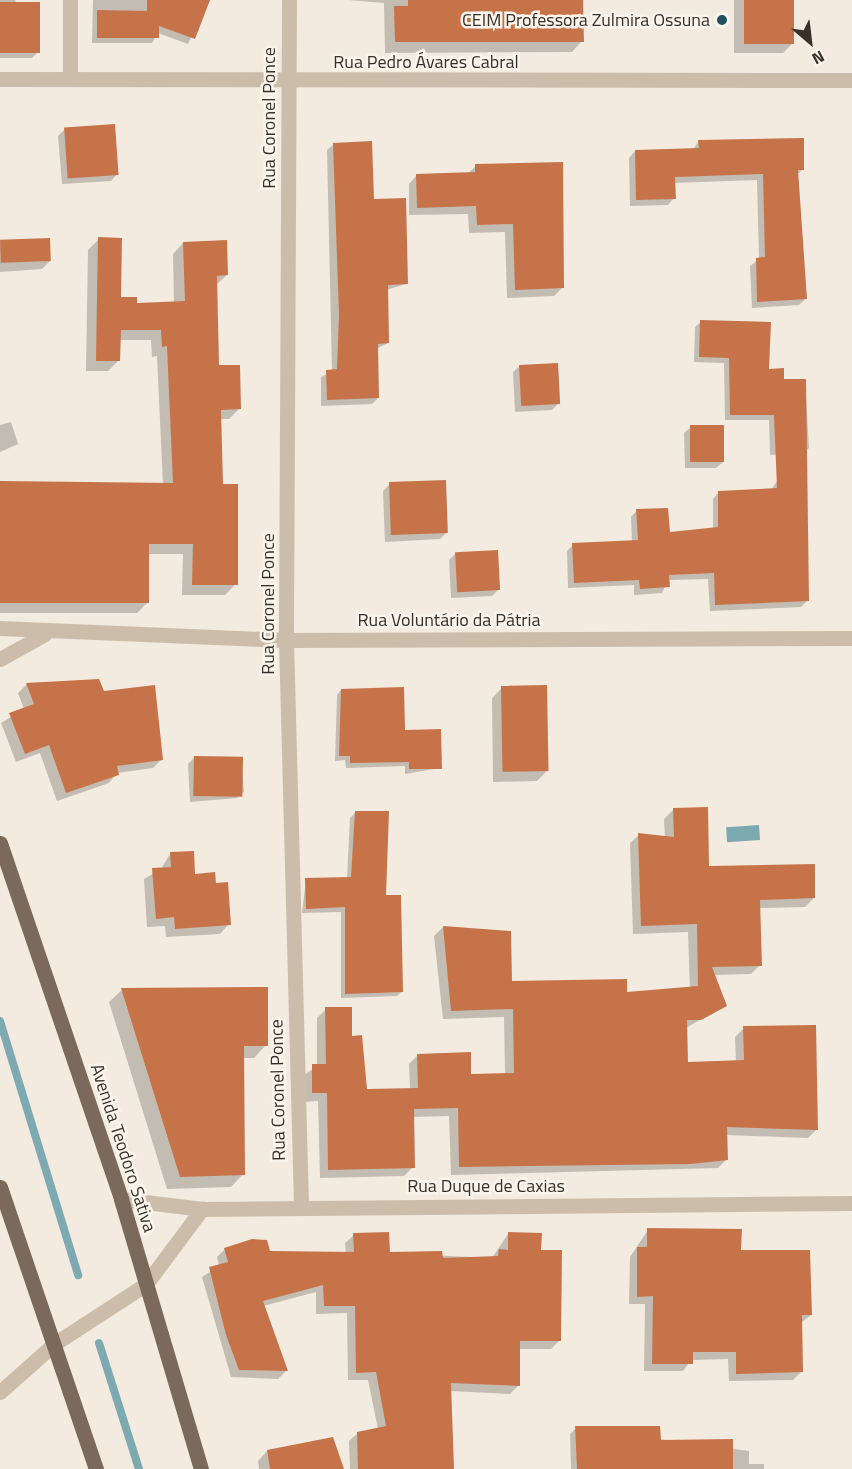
<!DOCTYPE html>
<meta charset="utf-8">
<style>
body{margin:0}
#map{position:relative;width:852px;height:1469px;overflow:hidden;background:#f3ebdf;font-family:"Titillium Web",sans-serif}
div>[style]{position:absolute}
.water>*{inset:0;background:#7daab1;transform-origin:0 0}
.shadow>*{inset:0;background:#0003}
.stream>*{height:8px;margin:-4px;padding:0 4px;transform-origin:4px;border-radius:4px;background:#7daab1}
.building>*{inset:0;background:#c77349;transform-origin:0 0}
.street>*{height:15px;margin:-7.5px;padding:0 7.5px;transform-origin:7.5px;border-radius:7.5px;background:#ccbdaa}
.primary>*{height:15px;margin:-7.5px;padding:0 7.5px;transform-origin:7.5px;border-radius:7.5px;background:#7b695b}
.dots>*{width:16px;height:16px;translate:-50% -50%;box-sizing:border-box;border:3px solid #faf5ec;border-radius:50%}
span{translate:-50% -50%;white-space:nowrap;text-align:center;line-height:1.15;-webkit-text-stroke:5px #faf5ec;paint-order:stroke}
.poi-label{font-size:18px;color:#39302a}
.right{translate:-100% -50%;text-align:right}
.street-label{font-size:18px;color:#39302a}
.north{position:absolute;left:780px;top:12px;width:60px;height:60px;-webkit-text-stroke:4px #faf5ec;paint-order:stroke;rotate:152deg;font-size:16px;font-weight:700;line-height:24px;text-align:center;color:#39302a}
.north::after{content:'';display:block;margin:auto;width:21px;height:27px;background:#39302a;clip-path:polygon(50% 0,100% 100%,50% 72%,0 100%)}
</style>
<div id="map">
<div class="water">
<i style="left:759px;top:825px;width:15px;height:33px;rotate:86deg"></i>
</div>
<div class="shadow">
<i style="clip-path:polygon(0 0,15px 0,38px 52px,32px 58px,0 58px)"></i>
<i style="clip-path:polygon(93px 0,208px 0,188px 44px,158px 33px,152px 43px,92px 43px)"></i>
<i style="clip-path:polygon(348px 0,478px 0,582px 41px,572px 52px,385px 53px,384px 3px)"></i>
<i style="clip-path:polygon(734px 0,793px 0,793px 43px,783px 53px,734px 53px)"></i>
<i style="clip-path:polygon(65px 129px,117px 174px,111px 181px,62px 184px,58px 136px)"></i>
<i style="clip-path:polygon(699px 141px,803px 169px,796px 176px,805px 299px,799px 305px,752px 308px,750px 266px,759px 259px,757px 180px,674px 183px,674px 198px,668px 205px,630px 206px,629px 158px,635px 151px,693px 149px)"></i>
<i style="clip-path:polygon(334px 144px,372px 201px,406px 284px,386px 290px,388px 343px,376px 349px,378px 398px,372px 404px,321px 406px,321px 377px,332px 371px,327px 150px)"></i>
<i style="clip-path:polygon(476px 166px,562px 288px,554px 296px,507px 298px,505px 232px,469px 233px,468px 214px,409px 215px,409px 184px,417px 175px,467px 174px)"></i>
<i style="clip-path:polygon(99px 239px,120px 299px,136px 304px,174px 303px,173px 254px,183px 243px,227px 275px,215px 286px,217px 367px,240px 408px,229px 419px,220px 419px,222px 485px,236px 584px,225px 595px,182px 595px,183px 554px,148px 554px,147px 603px,137px 613px,0 613px,0 483px,163px 485px,157px 356px,152px 357px,151px 340px,119px 340px,119px 360px,108px 371px,86px 371px,88px 250px)"></i>
<i style="clip-path:polygon(0 243px,50px 261px,42px 269px,0 272px)"></i>
<i style="clip-path:polygon(701px 322px,783px 381px,805px 380px,809px 448px,803px 453px,770px 455px,769px 420px,725px 420px,724px 363px,694px 362px,695px 327px)"></i>
<i style="clip-path:polygon(520px 366px,558px 404px,552px 410px,515px 412px,513px 372px)"></i>
<i style="clip-path:polygon(11px 422px,18px 444px,0 452px,0 425px)"></i>
<i style="clip-path:polygon(691px 427px,723px 462px,716px 468px,685px 468px,684px 433px)"></i>
<i style="clip-path:polygon(777px 481px,807px 601px,801px 607px,710px 611px,708px 579px,668px 580px,662px 593px,634px 595px,634px 585px,568px 588px,567px 551px,573px 545px,632px 542px,631px 517px,637px 510px,668px 533px,713px 529px,713px 499px,719px 492px,771px 490px)"></i>
<i style="clip-path:polygon(390px 484px,446px 533px,440px 539px,385px 542px,383px 491px)"></i>
<i style="clip-path:polygon(456px 553px,498px 590px,492px 596px,451px 598px,449px 560px)"></i>
<i style="clip-path:polygon(27px 684px,103px 693px,162px 759px,153px 768px,117px 773px,109px 783px,57px 801px,40px 753px,16px 762px,1px 723px,24px 709px,18px 693px)"></i>
<i style="clip-path:polygon(502px 688px,547px 771px,537px 781px,493px 782px,492px 698px)"></i>
<i style="clip-path:polygon(341px 690px,403px 732px,440px 768px,405px 774px,405px 766px,346px 768px,345px 760px,335px 761px,337px 695px)"></i>
<i style="clip-path:polygon(194px 758px,241px 758px,244px 792px,237px 798px,190px 802px,188px 764px)"></i>
<i style="clip-path:polygon(673px 810px,708px 868px,814px 898px,805px 907px,759px 908px,760px 965px,751px 974px,713px 975px,725px 1005px,686px 1028px,686px 1064px,736px 1062px,735px 1037px,744px 1028px,817px 1129px,808px 1138px,726px 1135px,727px 1159px,718px 1168px,451px 1175px,449px 1116px,412px 1117px,413px 1167px,404px 1176px,320px 1178px,318px 1101px,304px 1102px,304px 1075px,317px 1066px,317px 1018px,326px 1009px,351px 1037px,366px 1090px,410px 1089px,409px 1064px,418px 1055px,470px 1076px,505px 1075px,504px 1017px,443px 1019px,434px 936px,443px 927px,511px 983px,625px 994px,690px 991px,688px 932px,633px 934px,630px 843px,639px 835px,665px 838px,664px 819px)"></i>
<i style="clip-path:polygon(355px 813px,385px 896px,402px 991px,397px 996px,341px 998px,341px 912px,302px 913px,306px 879px,347px 878px,350px 818px)"></i>
<i style="clip-path:polygon(170px 854px,194px 875px,215px 884px,229px 924px,220px 934px,166px 937px,165px 926px,147px 927px,144px 879px,161px 869px)"></i>
<i style="clip-path:polygon(266px 989px,266px 1045px,254px 1058px,243px 1058px,243px 1174px,231px 1187px,167px 1189px,109px 1002px,122px 990px)"></i>
<i style="clip-path:polygon(648px 1230px,811px 1315px,801px 1323px,801px 1372px,793px 1380px,729px 1381px,728px 1359px,691px 1360px,683px 1371px,644px 1371px,645px 1304px,629px 1304px,630px 1257px)"></i>
<i style="clip-path:polygon(508px 1234px,540px 1252px,559px 1341px,551px 1349px,519px 1349px,518px 1386px,510px 1394px,450px 1391px,452px 1469px,350px 1469px,349px 1441px,358px 1433px,378px 1429px,368px 1380px,348px 1380px,347px 1313px,316px 1314px,316px 1292px,263px 1306px,286px 1371px,278px 1379px,231px 1377px,202px 1277px,219px 1266px,217px 1257px,225px 1249px,346px 1254px,345px 1243px,354px 1235px,388px 1253px,492px 1258px)"></i>
<i style="clip-path:polygon(576px 1428px,749px 1451px,749px 1464px,764px 1464px,764px 1469px,571px 1469px,570px 1434px)"></i>
<i style="clip-path:polygon(267px 1451px,342px 1469px,259px 1469px,258px 1461px)"></i>
</div>
<div class="stream">
<i style="left:0;top:1021px;width:266px;rotate:72.9deg"></i>
<i style="left:99px;top:1343px;width:132px;rotate:72.4deg"></i>
</div>
<div class="building">
<i style="clip-path:polygon(147px 0,210px 0,195px 39px,159px 26px,159px 38px,97px 38px,97px 10px,147px 11px)"></i>
<i style="clip-path:polygon(408px 0,583px 0,584px 42px,395px 42px,394px 6px,408px 6px)"></i>
<i style="left:744px;top:0;width:50px;height:44px"></i>
<i style="left:40px;top:2px;width:51px;height:40px;rotate:90deg"></i>
<i style="left:115px;top:124px;width:51px;height:51px;rotate:86deg"></i>
<i style="clip-path:polygon(804px 138px,804px 170px,798px 170px,807px 299px,757px 302px,756px 258px,765px 257px,763px 174px,675px 177px,676px 199px,636px 200px,635px 150px,699px 148px,698px 140px)"></i>
<i style="clip-path:polygon(372px 141px,374px 199px,406px 198px,408px 284px,388px 285px,389px 343px,378px 344px,379px 398px,327px 400px,326px 370px,337px 369px,339px 315px,333px 143px)"></i>
<i style="clip-path:polygon(563px 162px,564px 288px,515px 290px,513px 224px,477px 225px,476px 206px,417px 208px,416px 174px,475px 172px,475px 164px)"></i>
<i style="clip-path:polygon(98px 237px,122px 238px,121px 297px,137px 297px,137px 303px,185px 301px,183px 242px,227px 240px,228px 275px,217px 276px,219px 365px,240px 365px,241px 409px,221px 410px,223px 484px,238px 484px,238px 585px,192px 585px,193px 544px,149px 544px,149px 603px,0 603px,0 481px,173px 483px,167px 346px,162px 347px,161px 330px,121px 330px,120px 361px,96px 361px)"></i>
<i style="left:50px;top:238px;width:23px;height:50px;rotate:88deg"></i>
<i style="clip-path:polygon(700px 320px,771px 322px,769px 369px,784px 368px,784px 379px,806px 379px,809px 601px,715px 605px,714px 573px,669px 575px,670px 587px,640px 589px,639px 580px,574px 583px,572px 543px,638px 540px,636px 509px,668px 508px,670px 532px,718px 527px,718px 491px,777px 488px,774px 415px,730px 415px,729px 358px,699px 357px)"></i>
<i style="left:558px;top:363px;width:41px;height:39px;rotate:87deg"></i>
<i style="left:690px;top:425px;width:34px;height:37px"></i>
<i style="left:446px;top:480px;width:53px;height:57px;rotate:88deg"></i>
<i style="left:498px;top:550px;width:40px;height:43px;rotate:87deg"></i>
<i style="clip-path:polygon(99px 679px,104px 691px,155px 685px,163px 760px,117px 766px,119px 775px,66px 793px,49px 745px,25px 754px,9px 713px,34px 704px,26px 683px)"></i>
<i style="left:547px;top:685px;width:86px;height:46px;rotate:89deg"></i>
<i style="clip-path:polygon(404px 687px,405px 730px,441px 729px,442px 769px,409px 769px,409px 762px,350px 763px,350px 756px,339px 756px,341px 689px)"></i>
<i style="left:194px;top:756px;width:49px;height:40px;rotate:1deg"></i>
<i style="clip-path:polygon(708px 807px,709px 866px,815px 864px,815px 898px,760px 900px,762px 966px,712px 967px,727px 1006px,701px 1020px,687px 1020px,688px 1062px,744px 1060px,743px 1026px,816px 1025px,818px 1130px,727px 1127px,728px 1160px,690px 1164px,459px 1167px,458px 1108px,414px 1109px,415px 1168px,328px 1170px,327px 1093px,312px 1093px,312px 1064px,326px 1064px,325px 1007px,352px 1007px,352px 1036px,362px 1035px,367px 1089px,418px 1088px,417px 1054px,471px 1052px,471px 1074px,514px 1073px,513px 1009px,451px 1011px,443px 926px,511px 931px,512px 981px,627px 979px,627px 992px,698px 986px,697px 924px,641px 926px,638px 833px,674px 837px,673px 808px)"></i>
<i style="clip-path:polygon(355px 811px,389px 811px,386px 895px,401px 895px,403px 992px,345px 994px,345px 907px,306px 909px,305px 878px,351px 877px)"></i>
<i style="clip-path:polygon(194px 851px,195px 874px,215px 872px,216px 883px,228px 882px,231px 925px,175px 929px,174px 917px,156px 919px,152px 868px,171px 867px,170px 852px)"></i>
<i style="clip-path:polygon(268px 987px,268px 1046px,244px 1046px,245px 1175px,180px 1177px,121px 988px)"></i>
<i style="clip-path:polygon(647px 1228px,742px 1229px,741px 1250px,810px 1250px,812px 1315px,802px 1315px,803px 1372px,736px 1374px,736px 1352px,693px 1352px,693px 1364px,652px 1364px,653px 1296px,637px 1297px,637px 1247px,647px 1247px)"></i>
<i style="clip-path:polygon(389px 1232px,390px 1252px,442px 1251px,443px 1258px,498px 1256px,499px 1249px,508px 1250px,508px 1232px,542px 1233px,541px 1250px,562px 1250px,561px 1341px,520px 1341px,520px 1386px,451px 1383px,454px 1469px,358px 1469px,357px 1432px,386px 1426px,376px 1372px,356px 1373px,355px 1306px,324px 1306px,323px 1285px,263px 1301px,288px 1371px,239px 1370px,226px 1335px,209px 1267px,228px 1262px,224px 1248px,252px 1239px,267px 1240px,270px 1251px,354px 1252px,353px 1233px)"></i>
<i style="clip-path:polygon(575px 1426px,660px 1426px,661px 1440px,733px 1439px,733px 1469px,577px 1469px)"></i>
<i style="clip-path:polygon(333px 1437px,344px 1469px,270px 1469px,267px 1450px)"></i>
</div>
<div class="street">
<i style="left:289px;top:0;width:640px;rotate:90.27deg"></i>
<i style="left:286px;top:640px;width:567px;rotate:88.48deg"></i>
<i style="left:70px;top:77px;width:77px;rotate:-90deg"></i>
<i style="left:0;top:79px;width:852px;rotate:0.07deg"></i>
<i style="left:0;top:628px;width:286px;rotate:2.4deg"></i>
<i style="left:286px;top:640px;width:566px;rotate:-0.2deg"></i>
<i style="left:0;top:659px;width:51px;rotate:-29.1deg"></i>
<i style="left:121px;top:1199px;width:82px;rotate:7deg"></i>
<i style="left:202px;top:1209px;width:650px;rotate:-0.53deg"></i>
<i style="left:0;top:1392px;width:72px;rotate:-41.6deg"></i>
<i style="left:54px;top:1344px;width:110px;rotate:-33.1deg"></i>
<i style="left:146px;top:1284px;width:94px;rotate:-53.3deg"></i>
</div>
<div class="primary">
<i style="left:0;top:843px;width:376px;rotate:71.2deg"></i>
<i style="left:121px;top:1199px;width:282px;rotate:73.5deg"></i>
<i style="left:0;top:1187px;width:298px;rotate:71.2deg"></i>
</div>
<div class="dots">
<i style="left:722px;top:20px;background:#1f525b"></i>
</div>
<div class="poi-label">
<span class="right" style="left:710px;top:20px">CEIM Professora Zulmira Ossuna</span>
</div>
<div class="street-label">
<span style="left:426px;top:62px">Rua Pedro Ávares Cabral</span>
<span style="left:269px;top:118px;rotate:-90deg">Rua Coronel Ponce</span>
<span style="left:268px;top:604px;rotate:-90deg">Rua Coronel Ponce</span>
<span style="left:449px;top:620px">Rua Voluntário da Pátria</span>
<span style="left:278px;top:1090px;rotate:-91deg">Rua Coronel Ponce</span>
<span style="left:123px;top:1148px;rotate:72deg">Avenida Teodoro Sativa</span>
<span style="left:486px;top:1186px">Rua Duque de Caxias</span>
</div>
<div class="north">N</div>
</div>
